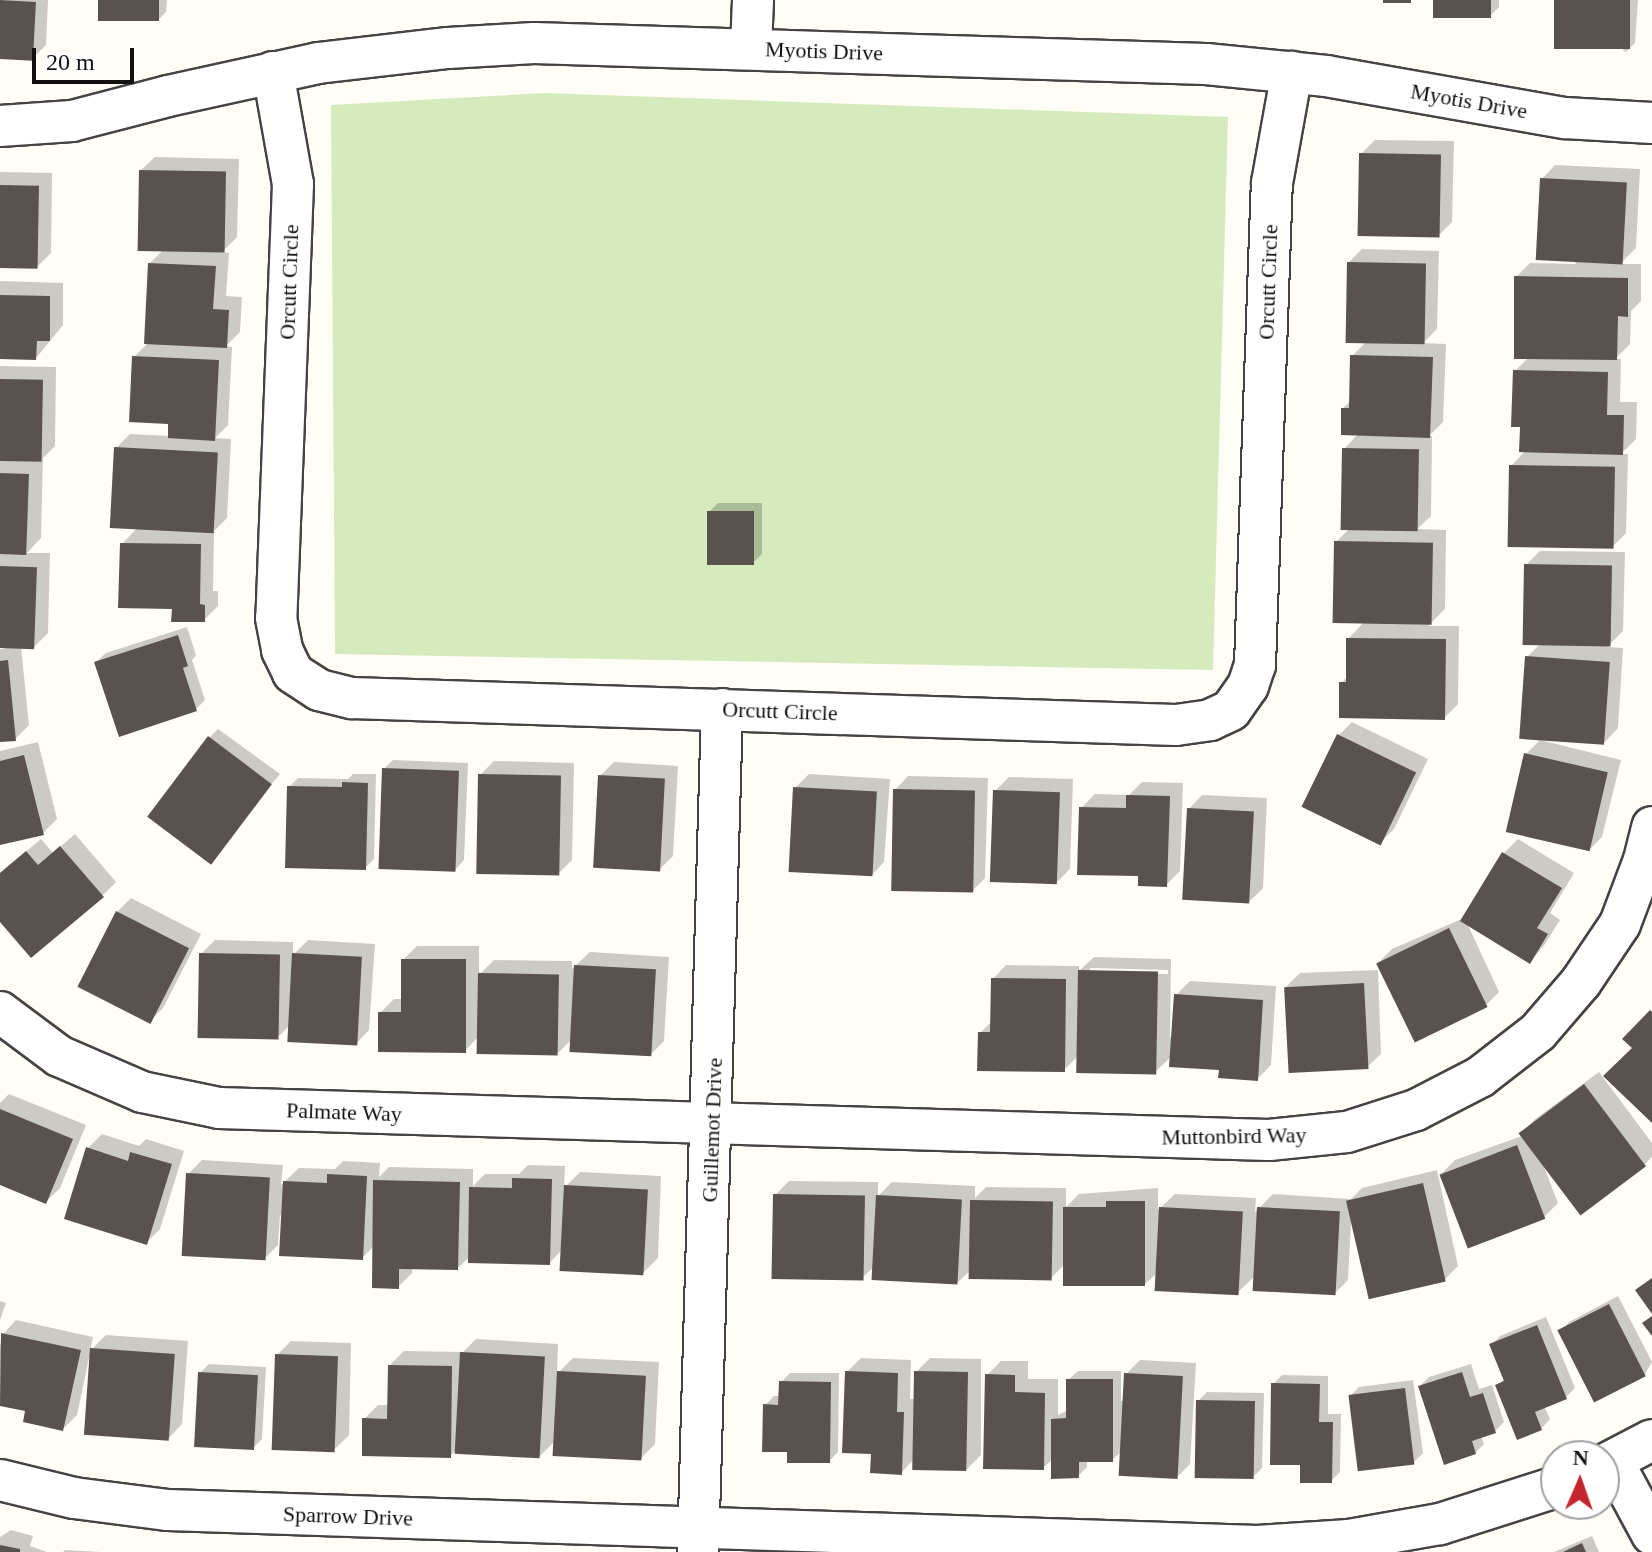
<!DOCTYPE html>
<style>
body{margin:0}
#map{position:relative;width:1652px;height:1552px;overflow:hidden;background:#fffdf5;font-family:Georgia,serif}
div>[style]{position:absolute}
.green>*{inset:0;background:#d5ebbd}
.shadow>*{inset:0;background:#0003}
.building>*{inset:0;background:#5a524d;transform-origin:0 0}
.roads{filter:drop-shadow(2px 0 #444) drop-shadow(-2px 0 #444) drop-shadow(0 2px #444) drop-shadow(0 -2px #444)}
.minor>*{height:40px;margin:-20px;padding:0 20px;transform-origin:20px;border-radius:20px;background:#fff}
span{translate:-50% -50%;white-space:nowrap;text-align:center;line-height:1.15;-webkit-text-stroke:8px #fff;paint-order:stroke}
.street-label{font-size:22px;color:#111}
.north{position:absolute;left:1540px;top:1440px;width:80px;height:80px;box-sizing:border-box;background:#fff;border:2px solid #a0a0a0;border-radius:50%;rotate:2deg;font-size:22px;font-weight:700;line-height:32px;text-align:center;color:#111}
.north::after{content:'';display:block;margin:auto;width:28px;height:36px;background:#c4262e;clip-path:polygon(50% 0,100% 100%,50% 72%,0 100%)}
.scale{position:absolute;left:32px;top:48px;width:102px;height:36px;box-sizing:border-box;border:4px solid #111;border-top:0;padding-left:10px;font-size:24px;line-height:28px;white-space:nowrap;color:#111;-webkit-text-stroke:6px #fff;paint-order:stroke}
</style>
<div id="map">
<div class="green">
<i style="clip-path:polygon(544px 93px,1228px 117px,1213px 670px,335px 654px,331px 105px)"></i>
</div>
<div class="shadow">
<i style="clip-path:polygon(0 0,48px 0,46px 45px,32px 59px,0 57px)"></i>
<i style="clip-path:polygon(100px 0,167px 0,166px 12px,157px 21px)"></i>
<i style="clip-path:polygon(1435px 0,1499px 0,1499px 7px,1490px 16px)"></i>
<i style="clip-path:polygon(1556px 0,1638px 0,1635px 43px,1626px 52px)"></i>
<i style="clip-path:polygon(1375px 140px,1454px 141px,1452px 222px,1438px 236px,1361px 154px)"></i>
<i style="clip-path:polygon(155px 157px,239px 159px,237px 237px,222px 252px,229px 253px,226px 296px,242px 297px,240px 332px,226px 346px,232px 347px,228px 425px,215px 438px,231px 439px,227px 518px,214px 531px,213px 591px,218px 591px,218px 606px,204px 620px,174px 607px,122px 544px,137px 528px,116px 448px,130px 434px,170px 436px,170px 422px,134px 357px,149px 342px,150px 263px,163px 250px,141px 170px)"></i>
<i style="clip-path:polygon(1555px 165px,1640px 169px,1636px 248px,1620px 264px,1641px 264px,1641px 301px,1631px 311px,1630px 344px,1615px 359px,1621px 359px,1620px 402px,1637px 402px,1636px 439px,1621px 454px,1628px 454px,1626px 533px,1612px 547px,1511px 466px,1526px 450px,1515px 371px,1529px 357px,1516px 277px,1530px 263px,1576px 264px,1542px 179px)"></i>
<i style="clip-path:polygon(0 172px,52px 173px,51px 253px,37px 267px,0 266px)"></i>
<i style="clip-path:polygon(1362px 249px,1439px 251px,1437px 329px,1423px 343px,1446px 344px,1443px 422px,1429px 436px,1432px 436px,1431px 516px,1417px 529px,1446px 530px,1445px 609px,1428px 626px,1459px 626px,1458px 704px,1444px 718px,1341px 683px,1348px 676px,1348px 639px,1365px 621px,1336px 542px,1350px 528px,1344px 449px,1359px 433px,1343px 408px,1351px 401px,1352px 356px,1366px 342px,1348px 263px)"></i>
<i style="clip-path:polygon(0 281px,63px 283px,63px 325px,36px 358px,0 357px)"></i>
<i style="clip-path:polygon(0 366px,56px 367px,55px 446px,43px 458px,41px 538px,27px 553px,50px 553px,48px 633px,34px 647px,21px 647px,29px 725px,15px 739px,0 740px,0 649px,5px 649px,0 646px)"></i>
<i style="clip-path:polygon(718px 503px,762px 503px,762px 554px,753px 563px,709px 512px)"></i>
<i style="clip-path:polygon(1540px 551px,1625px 552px,1623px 631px,1607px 647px,1623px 648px,1618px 728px,1605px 742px,1527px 657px,1541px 643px,1526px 565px)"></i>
<i style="clip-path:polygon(187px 627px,196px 655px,192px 660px,205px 700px,196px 709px,96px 662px,106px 653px)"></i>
<i style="clip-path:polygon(1352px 722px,1428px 759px,1394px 829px,1380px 843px,1338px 736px)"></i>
<i style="clip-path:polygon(218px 729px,280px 774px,214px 852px,209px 738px)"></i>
<i style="clip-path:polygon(1540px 740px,1621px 760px,1602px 837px,1588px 851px,1526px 754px)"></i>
<i style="clip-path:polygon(38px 742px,57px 819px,43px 833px,0 843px,0 751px)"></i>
<i style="clip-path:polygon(393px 760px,468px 763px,464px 860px,455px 870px,384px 769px)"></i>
<i style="clip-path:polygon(494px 761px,574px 763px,572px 860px,558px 874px,480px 775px)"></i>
<i style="clip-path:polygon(614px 762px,678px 766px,673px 856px,659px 870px,600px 776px)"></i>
<i style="clip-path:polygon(353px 774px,376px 774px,374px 859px,365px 868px,289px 787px,298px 778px,348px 779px)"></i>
<i style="clip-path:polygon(809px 774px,890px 779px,884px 862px,871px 876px,795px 788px)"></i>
<i style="clip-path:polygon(908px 776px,988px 778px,985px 878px,971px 892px,895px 790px)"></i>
<i style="clip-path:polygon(1009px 777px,1073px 779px,1070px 869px,1056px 883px,995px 791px)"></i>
<i style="clip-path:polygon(1142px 782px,1183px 783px,1180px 871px,1166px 885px,1140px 874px,1081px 808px,1095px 794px,1129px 795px)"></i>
<i style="clip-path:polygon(1202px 795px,1267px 798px,1263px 888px,1249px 902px,1189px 809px)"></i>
<i style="clip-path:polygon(75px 834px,116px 882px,102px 896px,0 919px,0 873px,41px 839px,53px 853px)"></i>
<i style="clip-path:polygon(1518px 839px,1574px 873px,1550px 913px,1560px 920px,1543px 947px,1530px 961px,1467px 923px,1499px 992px,1485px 1006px,1378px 963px,1392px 949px,1464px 918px,1504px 853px)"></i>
<i style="clip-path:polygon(131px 898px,201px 934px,163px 1008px,149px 1022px,117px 912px)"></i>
<i style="clip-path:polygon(215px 940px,293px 942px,293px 955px,308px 940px,375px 944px,369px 1030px,356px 1044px,289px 1026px,277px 1038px,201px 954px)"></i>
<i style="clip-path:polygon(417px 946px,479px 946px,479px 975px,494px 960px,572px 961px,572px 969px,590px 952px,669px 957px,664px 1041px,650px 1055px,571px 1040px,558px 1053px,479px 1036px,465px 1051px,380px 1013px,394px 999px,403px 999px,403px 960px)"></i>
<i style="clip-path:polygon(evenodd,1094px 957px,1171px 959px,1170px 1037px,1173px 1038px,1176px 995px,1190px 981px,1276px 986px,1271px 1065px,1257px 1079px,1172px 1056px,1155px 1072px,1078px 1056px,1064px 1070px,980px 1033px,992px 1021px,993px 979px,1006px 965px,1079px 966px,1079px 971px,1094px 957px,1090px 968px,1168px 970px,1168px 974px,1090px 972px,1090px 968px)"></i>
<i style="clip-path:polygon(1378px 970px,1381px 1054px,1367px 1067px,1286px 987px,1300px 973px)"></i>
<i style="clip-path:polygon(1599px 1072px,1652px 1143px,1652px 1157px,1644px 1165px,1544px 1167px,1558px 1203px,1544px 1217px,1441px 1174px,1455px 1160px,1522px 1136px,1534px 1120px)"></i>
<i style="clip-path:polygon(9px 1094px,86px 1125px,60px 1188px,46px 1202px,0 1183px,0 1103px)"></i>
<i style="clip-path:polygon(102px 1134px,139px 1146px,146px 1139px,184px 1151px,160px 1229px,146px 1243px,88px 1148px)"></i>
<i style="clip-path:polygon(202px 1160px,283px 1165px,281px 1185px,299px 1168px,335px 1169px,343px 1161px,380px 1163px,379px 1177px,389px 1167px,473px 1169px,473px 1186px,485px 1174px,519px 1174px,528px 1165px,565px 1166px,564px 1188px,580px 1172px,661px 1176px,658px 1258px,644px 1272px,563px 1249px,549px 1263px,470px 1256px,458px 1268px,412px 1268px,412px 1273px,398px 1287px,374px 1246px,362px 1258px,280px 1215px,278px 1245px,264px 1259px,188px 1174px)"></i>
<i style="clip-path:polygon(1437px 1170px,1458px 1266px,1444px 1280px,1351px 1222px,1348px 1280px,1334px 1294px,1255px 1276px,1237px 1293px,1158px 1272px,1145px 1284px,1065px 1264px,1051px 1278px,972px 1269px,958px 1282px,875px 1266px,863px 1277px,775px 1195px,789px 1181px,878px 1182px,878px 1196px,892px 1182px,975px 1186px,975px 1198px,986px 1187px,1066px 1188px,1066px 1207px,1079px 1194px,1158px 1188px,1158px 1210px,1175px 1194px,1256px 1198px,1255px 1212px,1273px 1194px,1351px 1199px,1362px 1188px)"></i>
<i style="clip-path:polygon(1618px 1296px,1652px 1362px,1645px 1374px,1560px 1331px,1569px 1322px)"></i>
<i style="clip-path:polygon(0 1301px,6px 1303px,0 1320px)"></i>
<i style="clip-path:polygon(1546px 1317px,1575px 1388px,1566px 1397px,1544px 1406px,1550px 1419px,1541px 1429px,1497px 1386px,1505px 1378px,1491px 1345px,1500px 1336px)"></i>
<i style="clip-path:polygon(16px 1320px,93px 1337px,90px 1351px,106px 1335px,188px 1341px,182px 1424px,169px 1438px,89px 1358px,77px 1415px,63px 1429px,28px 1410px,0 1404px,0 1346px,3px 1334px)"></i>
<i style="clip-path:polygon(476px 1339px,558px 1344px,557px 1374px,573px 1358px,659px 1362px,655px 1444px,641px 1458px,556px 1440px,540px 1456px,458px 1448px,450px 1456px,364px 1419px,378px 1405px,389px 1405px,390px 1365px,404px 1351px,463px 1352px)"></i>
<i style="clip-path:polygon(291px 1341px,351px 1343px,349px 1435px,335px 1449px,277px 1355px)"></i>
<i style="clip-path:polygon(861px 1358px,911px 1360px,910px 1399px,916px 1399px,916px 1372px,930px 1358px,981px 1359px,981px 1455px,967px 1469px,915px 1458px,901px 1473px,873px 1452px,847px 1372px)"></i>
<i style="clip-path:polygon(1140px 1360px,1196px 1363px,1190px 1464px,1176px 1478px,1122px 1451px,1112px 1460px,1087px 1460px,1087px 1467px,1078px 1476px,1053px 1459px,1043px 1468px,987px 1375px,1001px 1361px,1028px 1361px,1028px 1379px,1058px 1379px,1058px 1415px,1068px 1410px,1068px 1380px,1078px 1371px,1121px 1371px,1121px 1401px,1124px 1401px,1126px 1374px)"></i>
<i style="clip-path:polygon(209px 1364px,266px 1367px,262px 1439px,253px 1448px,200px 1373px)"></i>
<i style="clip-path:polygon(1471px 1364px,1479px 1389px,1492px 1385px,1504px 1422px,1495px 1431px,1481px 1436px,1484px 1444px,1475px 1453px,1420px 1386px,1429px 1377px)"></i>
<i style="clip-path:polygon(790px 1373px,839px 1373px,838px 1452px,829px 1461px,789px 1450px,765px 1405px,774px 1396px,781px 1396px,781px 1382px)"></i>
<i style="clip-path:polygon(1282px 1375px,1328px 1376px,1328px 1414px,1341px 1414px,1340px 1472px,1331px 1481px,1302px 1463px,1273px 1384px)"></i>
<i style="clip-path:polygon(1413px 1380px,1423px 1453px,1414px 1462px,1350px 1396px,1359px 1387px)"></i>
<i style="clip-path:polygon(1207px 1392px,1264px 1393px,1262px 1468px,1253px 1477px,1198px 1401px)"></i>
<i style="clip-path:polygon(11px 1530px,33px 1536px,30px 1546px,47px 1552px,0 1552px,0 1537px)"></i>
<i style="clip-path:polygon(1592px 1536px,1599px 1552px,1554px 1552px)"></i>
<i style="clip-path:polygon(65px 1550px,101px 1552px,63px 1552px)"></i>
</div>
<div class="building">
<i style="left:0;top:0;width:36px;height:59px;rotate:3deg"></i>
<i style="left:98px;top:0;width:61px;height:21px"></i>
<i style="left:1383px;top:0;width:28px;height:3px"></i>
<i style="left:1433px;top:0;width:58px;height:18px"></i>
<i style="left:1554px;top:0;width:76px;height:49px"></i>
<i style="left:1359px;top:153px;width:82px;height:83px;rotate:1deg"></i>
<i style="left:139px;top:170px;width:87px;height:81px;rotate:1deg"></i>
<i style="left:1540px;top:178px;width:87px;height:82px;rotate:3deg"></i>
<i style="left:0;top:185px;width:39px;height:83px;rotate:1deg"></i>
<i style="left:1347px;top:262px;width:79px;height:81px;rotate:1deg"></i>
<i style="clip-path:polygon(148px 263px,216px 266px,213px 309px,229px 310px,227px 348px,144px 344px)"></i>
<i style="clip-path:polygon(1514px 276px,1628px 278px,1628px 317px,1618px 316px,1617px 360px,1514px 359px)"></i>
<i style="clip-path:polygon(0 295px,50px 296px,50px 341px,37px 341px,36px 360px,0 359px)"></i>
<i style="clip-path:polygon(1350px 355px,1433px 357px,1430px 438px,1341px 435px,1341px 408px,1349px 408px)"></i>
<i style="clip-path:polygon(132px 356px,219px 360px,215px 441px,168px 438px,168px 424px,129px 422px)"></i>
<i style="clip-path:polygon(1513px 370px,1608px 372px,1607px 415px,1624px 415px,1623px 455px,1519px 452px,1520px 427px,1511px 427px)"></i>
<i style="left:0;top:379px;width:43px;height:82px;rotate:1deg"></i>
<i style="left:114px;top:447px;width:104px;height:81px;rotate:3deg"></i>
<i style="left:1342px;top:448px;width:77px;height:82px;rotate:1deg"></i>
<i style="left:1509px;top:465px;width:106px;height:82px;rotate:1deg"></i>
<i style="left:0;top:473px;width:29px;height:81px;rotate:2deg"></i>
<i style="left:707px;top:511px;width:47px;height:54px"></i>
<i style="left:1334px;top:541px;width:99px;height:82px;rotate:1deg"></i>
<i style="clip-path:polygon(120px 543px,201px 544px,200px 604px,205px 605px,205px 622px,171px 622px,172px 609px,118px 608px)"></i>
<i style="left:1524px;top:564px;width:88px;height:81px;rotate:1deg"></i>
<i style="left:0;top:566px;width:37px;height:82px;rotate:2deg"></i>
<i style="clip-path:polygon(178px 635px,188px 666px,183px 668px,197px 711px,119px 737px,94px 662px)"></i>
<i style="clip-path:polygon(1346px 638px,1446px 639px,1445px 720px,1339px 718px,1339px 682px,1346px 682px)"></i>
<i style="left:1525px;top:656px;width:85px;height:83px;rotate:4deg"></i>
<i style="clip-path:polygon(8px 660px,16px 741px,0 742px,0 661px)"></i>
<i style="left:1337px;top:734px;width:88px;height:81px;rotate:26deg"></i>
<i style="left:208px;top:736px;width:80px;height:101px;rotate:37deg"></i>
<i style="left:1524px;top:753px;width:86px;height:81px;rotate:13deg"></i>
<i style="clip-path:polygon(24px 755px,44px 835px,0 845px,0 761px)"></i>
<i style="left:382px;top:768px;width:77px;height:101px;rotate:2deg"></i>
<i style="left:478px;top:774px;width:83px;height:100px;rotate:1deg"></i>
<i style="left:598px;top:775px;width:67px;height:93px;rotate:3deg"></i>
<i style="clip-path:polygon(342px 782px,368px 783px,366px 870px,285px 868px,287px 786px,342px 787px)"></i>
<i style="left:793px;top:787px;width:84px;height:85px;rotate:3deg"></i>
<i style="left:893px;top:789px;width:82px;height:102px;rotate:1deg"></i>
<i style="left:993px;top:790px;width:67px;height:92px;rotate:2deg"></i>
<i style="clip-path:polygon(1126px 795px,1170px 796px,1167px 887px,1138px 886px,1138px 876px,1077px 875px,1079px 807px,1126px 808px)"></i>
<i style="left:1187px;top:808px;width:67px;height:92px;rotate:3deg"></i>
<i style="clip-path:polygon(60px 846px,104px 897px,31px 958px,0 922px,0 873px,26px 851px,38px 865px)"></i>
<i style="clip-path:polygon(1502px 852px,1562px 888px,1537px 928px,1548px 934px,1530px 964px,1460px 921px)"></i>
<i style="left:116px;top:911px;width:82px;height:85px;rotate:27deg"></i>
<i style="left:1449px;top:928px;width:88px;height:81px;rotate:64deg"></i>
<i style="left:199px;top:953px;width:81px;height:85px;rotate:1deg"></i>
<i style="left:292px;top:953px;width:70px;height:89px;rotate:3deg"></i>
<i style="clip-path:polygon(401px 959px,466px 959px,466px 1053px,378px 1052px,378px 1012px,401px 1012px)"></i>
<i style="left:574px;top:965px;width:82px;height:87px;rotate:3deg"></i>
<i style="left:1078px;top:970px;width:80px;height:103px;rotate:1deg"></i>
<i style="left:478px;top:973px;width:81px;height:81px;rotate:1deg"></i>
<i style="clip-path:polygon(991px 978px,1066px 979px,1065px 1072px,977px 1071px,978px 1032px,990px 1032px)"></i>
<i style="left:1364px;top:983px;width:86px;height:80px;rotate:87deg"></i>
<i style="clip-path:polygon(1174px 994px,1263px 1000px,1258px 1081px,1218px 1078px,1219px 1070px,1169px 1067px)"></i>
<i style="clip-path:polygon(1650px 1010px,1652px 1012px,1652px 1123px,1603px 1076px,1632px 1048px,1622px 1039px)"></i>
<i style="left:1584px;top:1084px;width:103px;height:82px;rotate:53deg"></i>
<i style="clip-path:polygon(0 1109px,73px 1139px,46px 1204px,0 1185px)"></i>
<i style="left:1517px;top:1145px;width:79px;height:83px;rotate:69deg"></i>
<i style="clip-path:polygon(86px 1147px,128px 1161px,130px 1152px,172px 1164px,147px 1245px,64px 1219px)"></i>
<i style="left:186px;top:1173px;width:84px;height:83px;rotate:3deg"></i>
<i style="clip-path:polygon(327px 1174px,367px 1176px,363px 1260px,279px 1256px,283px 1181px,327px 1183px)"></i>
<i style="clip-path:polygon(512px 1178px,552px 1179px,550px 1265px,468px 1263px,469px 1187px,512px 1188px)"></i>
<i style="clip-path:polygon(373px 1180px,460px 1182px,458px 1270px,399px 1269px,399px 1289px,372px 1288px)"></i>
<i style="left:1423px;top:1183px;width:101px;height:79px;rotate:77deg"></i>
<i style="left:564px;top:1185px;width:84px;height:86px;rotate:3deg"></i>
<i style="left:773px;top:1194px;width:92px;height:85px;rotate:1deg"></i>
<i style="left:876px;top:1195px;width:86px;height:85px;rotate:3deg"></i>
<i style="left:970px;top:1200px;width:83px;height:79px;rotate:1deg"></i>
<i style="clip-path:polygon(1106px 1201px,1145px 1201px,1145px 1286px,1063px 1286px,1063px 1207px,1106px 1207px)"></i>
<i style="left:1159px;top:1207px;width:84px;height:84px;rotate:3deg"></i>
<i style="left:1257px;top:1207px;width:83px;height:84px;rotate:3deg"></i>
<i style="clip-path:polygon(1652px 1278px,1652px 1314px,1635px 1290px)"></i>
<i style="left:1609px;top:1304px;width:81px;height:58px;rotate:63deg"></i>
<i style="clip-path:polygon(1652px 1316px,1652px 1336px,1642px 1323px)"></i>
<i style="clip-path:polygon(1537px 1325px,1567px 1399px,1535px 1412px,1542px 1430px,1517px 1440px,1495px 1385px,1504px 1381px,1489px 1344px)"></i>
<i style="clip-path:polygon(1px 1333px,81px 1350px,63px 1431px,23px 1422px,25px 1411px,0 1406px)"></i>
<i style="left:90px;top:1348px;width:85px;height:87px;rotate:4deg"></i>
<i style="left:460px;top:1352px;width:85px;height:102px;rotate:3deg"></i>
<i style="left:275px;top:1354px;width:63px;height:96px;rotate:2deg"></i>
<i style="clip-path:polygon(388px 1365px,452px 1366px,451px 1458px,362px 1456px,362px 1418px,387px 1419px)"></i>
<i style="left:557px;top:1371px;width:89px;height:85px;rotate:3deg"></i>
<i style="clip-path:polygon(845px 1371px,898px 1373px,897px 1412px,904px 1412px,902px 1475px,870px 1473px,871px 1454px,842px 1453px)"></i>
<i style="left:914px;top:1371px;width:54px;height:99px;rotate:1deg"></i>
<i style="left:198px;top:1372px;width:60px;height:75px;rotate:3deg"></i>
<i style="clip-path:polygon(1462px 1372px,1470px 1397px,1483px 1393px,1496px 1433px,1472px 1441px,1476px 1454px,1444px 1465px,1418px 1386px)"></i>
<i style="left:1124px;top:1373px;width:59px;height:103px;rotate:3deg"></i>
<i style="clip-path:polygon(985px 1374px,1015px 1375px,1015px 1392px,1045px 1393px,1044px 1470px,983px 1469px)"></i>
<i style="clip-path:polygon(1066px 1379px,1113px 1379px,1113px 1462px,1079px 1462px,1079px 1478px,1051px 1479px,1051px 1419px,1066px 1418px)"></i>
<i style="clip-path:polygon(779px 1381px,831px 1382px,830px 1463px,787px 1463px,787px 1452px,762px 1452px,763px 1404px,778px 1405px)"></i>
<i style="clip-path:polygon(1271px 1383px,1320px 1384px,1319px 1422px,1333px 1422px,1332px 1483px,1300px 1483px,1300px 1465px,1270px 1465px)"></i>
<i style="left:1405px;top:1388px;width:77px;height:57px;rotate:83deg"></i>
<i style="left:1196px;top:1400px;width:59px;height:78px;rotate:1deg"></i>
<i style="clip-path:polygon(1582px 1543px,1586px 1552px,1563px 1552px)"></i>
<i style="clip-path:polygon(0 1545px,20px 1549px,20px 1552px,0 1552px)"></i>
</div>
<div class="roads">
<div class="minor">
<i style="left:751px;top:48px;width:48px;rotate:-87.6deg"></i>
<i style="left:273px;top:72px;width:114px;rotate:79.9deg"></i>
<i style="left:293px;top:184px;width:434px;rotate:92.2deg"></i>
<i style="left:276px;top:618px;width:33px;rotate:79deg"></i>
<i style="left:282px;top:650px;width:25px;rotate:64deg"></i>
<i style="left:293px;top:673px;width:31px;rotate:33deg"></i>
<i style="left:319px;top:690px;width:34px;rotate:14deg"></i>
<i style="left:352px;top:698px;width:824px;rotate:1.88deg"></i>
<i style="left:1176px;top:725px;width:34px;rotate:-8deg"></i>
<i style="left:1210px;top:720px;width:23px;rotate:-25deg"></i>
<i style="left:1231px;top:710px;width:29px;rotate:-55deg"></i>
<i style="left:1248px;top:686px;width:22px;rotate:-72deg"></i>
<i style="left:1255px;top:665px;width:482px;rotate:-88deg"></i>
<i style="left:1272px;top:183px;width:113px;rotate:-79.8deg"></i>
<i style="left:0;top:126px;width:72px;rotate:-4deg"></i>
<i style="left:72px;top:121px;width:99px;rotate:-14.6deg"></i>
<i style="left:168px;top:96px;width:154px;rotate:-12.4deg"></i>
<i style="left:318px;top:63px;width:131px;rotate:-6.6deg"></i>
<i style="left:448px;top:48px;width:86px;rotate:-3.3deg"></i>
<i style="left:534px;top:43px;width:672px;rotate:1.79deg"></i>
<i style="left:1206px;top:64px;width:121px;rotate:5.7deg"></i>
<i style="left:1326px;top:76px;width:243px;rotate:10deg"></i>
<i style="left:1565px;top:118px;width:87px;rotate:3.3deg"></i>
<i style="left:0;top:1012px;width:74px;rotate:36.7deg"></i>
<i style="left:59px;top:1056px;width:90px;rotate:23.4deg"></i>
<i style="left:142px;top:1092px;width:79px;rotate:11.7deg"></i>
<i style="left:219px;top:1108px;width:1050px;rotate:1.75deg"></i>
<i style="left:1269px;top:1140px;width:78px;rotate:-5.9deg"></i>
<i style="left:1347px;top:1132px;width:72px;rotate:-17.7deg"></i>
<i style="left:1416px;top:1110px;width:72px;rotate:-27.3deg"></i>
<i style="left:1480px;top:1077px;width:73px;rotate:-37.8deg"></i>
<i style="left:1538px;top:1032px;width:66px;rotate:-49.3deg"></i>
<i style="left:1581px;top:982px;width:70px;rotate:-56.1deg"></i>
<i style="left:1620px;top:924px;width:68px;rotate:-69.4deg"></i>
<i style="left:1644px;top:860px;width:34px;rotate:-76deg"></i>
<i style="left:1613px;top:1462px;width:82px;rotate:61.6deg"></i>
<i style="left:1604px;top:1465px;width:54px;rotate:-27.5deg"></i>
<i style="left:0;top:1480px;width:76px;rotate:13.7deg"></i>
<i style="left:74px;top:1498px;width:95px;rotate:7.3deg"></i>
<i style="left:168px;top:1510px;width:1090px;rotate:1.89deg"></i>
<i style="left:1257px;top:1546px;width:92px;rotate:-3.7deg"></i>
<i style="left:1349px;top:1540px;width:92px;rotate:-10deg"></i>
<i style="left:1440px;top:1524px;width:122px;rotate:-17.7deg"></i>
<i style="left:698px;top:1552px;width:843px;rotate:-88.37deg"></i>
</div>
</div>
<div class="street-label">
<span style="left:824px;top:51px;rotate:2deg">Myotis Drive</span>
<span style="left:1469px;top:101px;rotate:10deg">Myotis Drive</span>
<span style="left:289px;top:282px;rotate:-88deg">Orcutt Circle</span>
<span style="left:1268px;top:282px;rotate:-88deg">Orcutt Circle</span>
<span style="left:780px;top:711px;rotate:2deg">Orcutt Circle</span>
<span style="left:344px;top:1112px;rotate:2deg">Palmate Way</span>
<span style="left:712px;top:1130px;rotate:-88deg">Guillemot Drive</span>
<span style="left:1234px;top:1136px;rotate:-1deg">Muttonbird Way</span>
<span style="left:348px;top:1516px;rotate:2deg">Sparrow Drive</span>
</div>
<div class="north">N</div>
<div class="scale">20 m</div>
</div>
